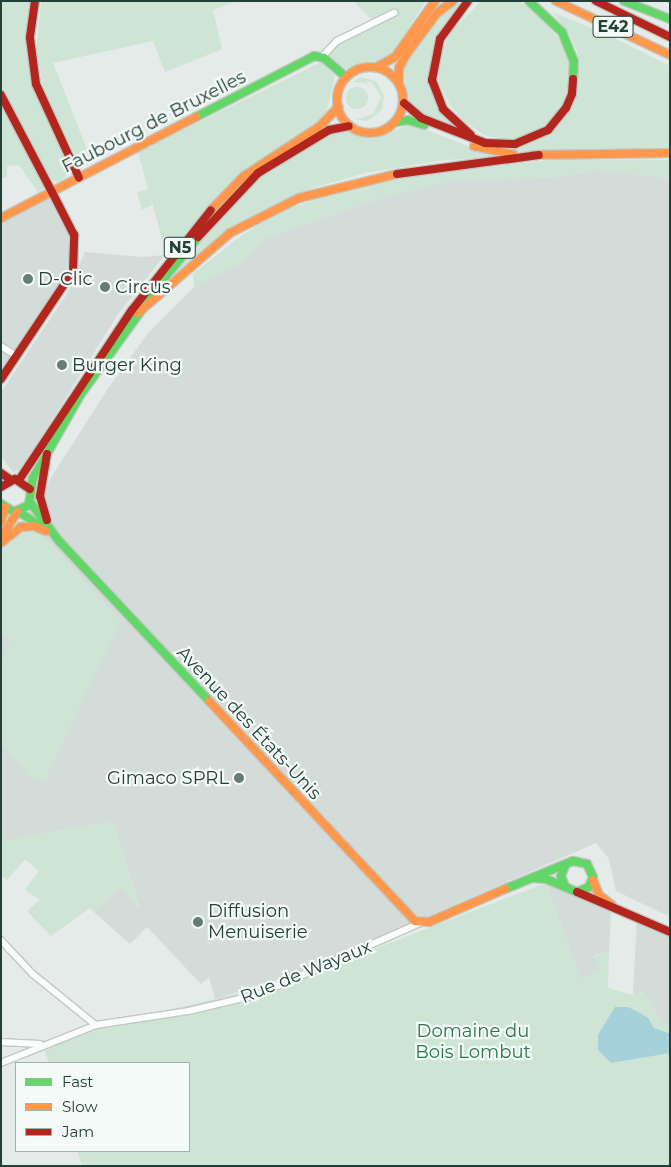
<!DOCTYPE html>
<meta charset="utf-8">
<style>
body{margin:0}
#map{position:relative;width:671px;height:1167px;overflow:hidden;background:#e5ebe8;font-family:Montserrat,sans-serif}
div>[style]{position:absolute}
.built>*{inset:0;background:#d3dcd8}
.green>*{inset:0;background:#cee4d5}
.round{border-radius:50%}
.water>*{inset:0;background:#a5d1da}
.roads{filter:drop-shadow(1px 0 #c2c8c5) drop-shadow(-1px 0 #c2c8c5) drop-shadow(0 1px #c2c8c5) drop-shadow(0 -1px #c2c8c5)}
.street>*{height:5.5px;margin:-2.75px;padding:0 2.75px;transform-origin:2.75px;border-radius:2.75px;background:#fbfcfc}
.fast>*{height:8px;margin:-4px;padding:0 4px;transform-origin:4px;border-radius:4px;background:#63d668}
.slow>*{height:8px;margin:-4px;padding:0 4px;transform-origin:4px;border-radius:4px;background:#ff974d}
.slow>.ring{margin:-4px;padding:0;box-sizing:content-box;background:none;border:8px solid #ff974d;border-radius:50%}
.jam>*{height:8px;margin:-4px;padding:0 4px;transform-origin:4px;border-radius:4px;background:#b3261e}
.dots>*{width:14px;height:14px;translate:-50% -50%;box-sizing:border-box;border:2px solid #f4faf7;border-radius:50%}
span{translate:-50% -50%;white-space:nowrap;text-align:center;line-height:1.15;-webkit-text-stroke:4.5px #f4faf7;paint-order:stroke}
.shield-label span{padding:1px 4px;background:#f4faf7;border:1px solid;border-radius:4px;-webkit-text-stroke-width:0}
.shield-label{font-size:16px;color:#224038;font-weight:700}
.street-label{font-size:18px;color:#224038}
.poi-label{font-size:18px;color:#224038}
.left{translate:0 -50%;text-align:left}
.right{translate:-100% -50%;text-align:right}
.park-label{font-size:18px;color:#2a784b}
.frame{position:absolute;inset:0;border:2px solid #224038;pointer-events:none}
.legend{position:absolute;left:15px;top:1062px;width:175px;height:90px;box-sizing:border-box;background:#f4faf7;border:1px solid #a0b0ab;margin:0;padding:6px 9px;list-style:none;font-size:15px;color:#224038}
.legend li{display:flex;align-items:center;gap:10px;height:25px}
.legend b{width:25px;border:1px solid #a0b0ab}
</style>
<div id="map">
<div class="built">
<i style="clip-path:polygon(599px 170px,670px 178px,670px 917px,616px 891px,609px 859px,596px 843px,290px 976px,215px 999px,209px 977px,201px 984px,147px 927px,130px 944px,94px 912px,121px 886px,139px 907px,113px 821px,1px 842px,1px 556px,107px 390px,148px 333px,194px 287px,243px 261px,264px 239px,371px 201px,450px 181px,558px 177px)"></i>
<i style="clip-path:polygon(48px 192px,69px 222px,76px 256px,62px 297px,1px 378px,1px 216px)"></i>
<i style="clip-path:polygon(85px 252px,142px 257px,165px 255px,119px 313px,21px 469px,13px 472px,1px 457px,1px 392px,67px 294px)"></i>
<i style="clip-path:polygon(546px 883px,611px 912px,609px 951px,593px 956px,601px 969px,581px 980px)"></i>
<i style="clip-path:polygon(637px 917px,670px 936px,670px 1025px,662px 1022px,643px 992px,633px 995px)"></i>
</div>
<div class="green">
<i style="clip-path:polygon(1px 1px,31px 1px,27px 22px,31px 78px,70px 167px,70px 174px,58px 182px,52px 180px,1px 86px)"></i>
<i style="clip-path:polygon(41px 1px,237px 1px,213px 10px,222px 49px,165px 72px,153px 41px,53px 63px,92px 162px,84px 165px,75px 154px,45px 95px,36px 54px)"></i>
<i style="clip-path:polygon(354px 1px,426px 1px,385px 64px,368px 63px,345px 69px,329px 55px,337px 41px,392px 14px,370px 18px)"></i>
<i style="clip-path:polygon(463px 1px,445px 29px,433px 87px,461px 128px,411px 112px,403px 71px,416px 40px,437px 13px)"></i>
<i style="clip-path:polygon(481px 1px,520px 2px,538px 14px,562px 43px,569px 61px,571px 78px,566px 97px,551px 121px,527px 136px,511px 139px,486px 136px,464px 121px,450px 105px,439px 83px,439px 58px,450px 33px)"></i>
<i style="clip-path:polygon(552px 12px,604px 33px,670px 66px,670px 150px,516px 152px,495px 149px,517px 148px,545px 137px,567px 115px,575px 101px,579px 67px,577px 51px,568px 32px)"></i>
<i style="clip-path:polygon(321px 62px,335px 76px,326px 114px,321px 122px,242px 171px,167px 256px,151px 199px,152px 205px,142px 210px,137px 192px,148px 189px,138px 152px)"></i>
<i style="clip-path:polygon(360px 77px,376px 81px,384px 96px,382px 109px,368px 121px,356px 120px,374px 113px,381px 96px,371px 82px,365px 81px,371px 88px,365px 83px,353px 82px)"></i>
<i class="round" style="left:346px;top:87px;width:22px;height:22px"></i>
<i style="clip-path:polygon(1px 95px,49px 185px,38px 192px,19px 165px,7px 166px,7px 177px,1px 178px)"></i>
<i style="clip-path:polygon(411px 124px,487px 153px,507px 157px,444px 160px,365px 173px,313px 188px,257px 213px,214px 242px,169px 278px,252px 182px,335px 132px,348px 132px,373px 139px)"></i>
<i style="clip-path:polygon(558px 159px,670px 160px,670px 178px,599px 170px,558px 177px,454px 181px,371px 201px,264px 239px,243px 261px,194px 287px,193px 274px,241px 236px,279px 212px,348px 189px,403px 177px)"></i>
<i style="clip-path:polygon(34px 526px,121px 620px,45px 781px,29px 776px,1px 743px,1px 660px,10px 640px,1px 632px,1px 551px,12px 532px)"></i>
<i style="clip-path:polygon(113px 821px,139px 909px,121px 886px,94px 912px,90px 908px,51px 936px,27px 911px,40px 900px,25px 890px,39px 871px,25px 859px,7px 880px,1px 876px,1px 842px)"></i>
<i style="clip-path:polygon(546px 883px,581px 980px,600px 969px,593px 957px,609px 951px,608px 988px,633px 995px,643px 992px,661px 1021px,670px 1025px,670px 1166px,82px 1166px,77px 1151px,189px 1151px,189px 1063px,49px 1063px,43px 1045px,104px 1025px,291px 981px)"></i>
</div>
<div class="water">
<i style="clip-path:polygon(615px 1007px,628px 1007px,640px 1013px,648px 1018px,654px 1028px,670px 1034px,670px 1053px,611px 1063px,598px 1050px,598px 1035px)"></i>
</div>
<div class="roads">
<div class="street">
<i style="left:322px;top:57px;width:22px;rotate:-47deg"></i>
<i style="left:337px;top:41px;width:64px;rotate:-26.2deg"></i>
<i style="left:1px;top:346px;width:19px;rotate:32deg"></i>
<i style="left:1px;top:940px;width:47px;rotate:46.7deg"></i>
<i style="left:33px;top:974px;width:81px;rotate:39deg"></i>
<i style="left:1px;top:1042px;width:39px;rotate:3deg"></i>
<i style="left:1px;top:1063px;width:102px;rotate:-21.8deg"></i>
<i style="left:96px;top:1025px;width:94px;rotate:-8.6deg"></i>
<i style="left:189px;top:1011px;width:73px;rotate:-13.5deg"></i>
<i style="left:260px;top:994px;width:175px;rotate:-23.9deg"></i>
</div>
<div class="fast">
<i style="left:529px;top:1px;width:45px;rotate:43.2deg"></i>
<i style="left:562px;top:32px;width:31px;rotate:68deg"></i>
<i style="left:574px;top:61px;width:18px;rotate:93deg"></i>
<i style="left:624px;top:1px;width:49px;rotate:21.4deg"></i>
<i style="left:196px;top:117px;width:133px;rotate:-27.3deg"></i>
<i style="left:314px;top:56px;width:10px;rotate:11deg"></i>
<i style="left:324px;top:58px;width:29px;rotate:41deg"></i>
<i style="left:396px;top:122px;width:12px;rotate:-9deg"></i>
<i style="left:408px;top:120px;width:17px;rotate:17deg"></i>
<i style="left:30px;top:502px;width:49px;rotate:53.4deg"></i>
<i style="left:59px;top:541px;width:219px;rotate:46.8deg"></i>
<i style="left:1px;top:504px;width:15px;rotate:32deg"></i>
<i style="left:14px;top:512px;width:17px;rotate:-25deg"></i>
<i style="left:29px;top:505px;width:27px;rotate:-82deg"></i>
<i style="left:33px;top:478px;width:97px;rotate:-60.3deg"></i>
<i style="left:81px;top:394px;width:145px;rotate:-54.2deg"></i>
<i style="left:166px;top:276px;width:50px;rotate:-50.6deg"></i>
<i style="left:19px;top:512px;width:27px;rotate:33deg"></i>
<i style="left:565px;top:866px;width:11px;rotate:112deg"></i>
<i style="left:561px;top:876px;width:11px;rotate:68deg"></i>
<i style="left:505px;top:889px;width:74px;rotate:-22.4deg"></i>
<i style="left:573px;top:861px;width:14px;rotate:12deg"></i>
<i style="left:587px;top:864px;width:14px;rotate:65deg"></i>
<i style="left:593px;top:877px;width:11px;rotate:112deg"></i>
<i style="left:589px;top:887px;width:13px;rotate:157deg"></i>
<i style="left:577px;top:892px;width:34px;rotate:-157deg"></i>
<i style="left:546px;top:879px;width:13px;rotate:-176deg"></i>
</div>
<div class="slow">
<i style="left:556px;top:1px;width:126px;rotate:25.3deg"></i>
<i class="ring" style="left:337px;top:67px;width:58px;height:58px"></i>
<i style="left:377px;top:67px;width:21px;rotate:-29deg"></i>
<i style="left:395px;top:57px;width:69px;rotate:-54.5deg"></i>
<i style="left:399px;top:83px;width:15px;rotate:-90deg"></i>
<i style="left:399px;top:68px;width:15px;rotate:-62deg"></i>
<i style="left:406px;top:55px;width:52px;rotate:-53.6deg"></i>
<i style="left:437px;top:13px;width:20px;rotate:-37deg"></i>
<i style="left:474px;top:146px;width:40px;rotate:12deg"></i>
<i style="left:533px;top:155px;width:137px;rotate:-0.8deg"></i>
<i style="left:211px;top:210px;width:47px;rotate:-45.9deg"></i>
<i style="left:244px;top:176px;width:90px;rotate:-33.2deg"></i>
<i style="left:319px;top:127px;width:28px;rotate:-46deg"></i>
<i style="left:1px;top:218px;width:220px;rotate:-27.4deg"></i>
<i style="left:138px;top:313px;width:122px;rotate:-41deg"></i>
<i style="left:230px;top:233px;width:77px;rotate:-26.9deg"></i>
<i style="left:299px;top:198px;width:101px;rotate:-13.8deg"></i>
<i style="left:1px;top:522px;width:15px;rotate:-74deg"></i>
<i style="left:1px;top:538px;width:31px;rotate:-58deg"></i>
<i style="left:1px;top:543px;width:26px;rotate:-39deg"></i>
<i style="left:21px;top:527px;width:13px;rotate:-4deg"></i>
<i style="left:34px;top:526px;width:13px;rotate:23deg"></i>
<i style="left:209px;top:701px;width:301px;rotate:46.9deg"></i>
<i style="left:415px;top:921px;width:14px;rotate:4deg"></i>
<i style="left:429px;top:922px;width:83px;rotate:-23.5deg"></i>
<i style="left:593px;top:880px;width:16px;rotate:68deg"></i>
<i style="left:599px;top:895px;width:16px;rotate:38deg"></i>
</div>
<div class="jam">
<i style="left:35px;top:1px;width:37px;rotate:98deg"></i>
<i style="left:30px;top:38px;width:46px;rotate:82.6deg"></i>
<i style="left:36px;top:84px;width:103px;rotate:65.4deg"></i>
<i style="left:468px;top:1px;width:47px;rotate:126.4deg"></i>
<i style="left:440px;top:39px;width:42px;rotate:101deg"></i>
<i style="left:432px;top:80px;width:31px;rotate:69deg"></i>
<i style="left:443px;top:109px;width:38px;rotate:43deg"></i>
<i style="left:596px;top:1px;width:82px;rotate:25.9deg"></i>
<i style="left:1px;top:95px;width:110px;rotate:62.3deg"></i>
<i style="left:404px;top:103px;width:23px;rotate:41deg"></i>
<i style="left:421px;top:118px;width:69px;rotate:21.3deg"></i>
<i style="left:485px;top:143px;width:30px;rotate:2deg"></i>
<i style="left:515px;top:144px;width:36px;rotate:-23deg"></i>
<i style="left:548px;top:130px;width:28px;rotate:-51deg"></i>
<i style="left:566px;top:108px;width:15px;rotate:-67deg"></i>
<i style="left:572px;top:94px;width:15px;rotate:-86deg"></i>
<i style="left:397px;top:174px;width:143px;rotate:-7.6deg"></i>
<i style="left:198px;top:237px;width:88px;rotate:-46.8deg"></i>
<i style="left:258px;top:173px;width:83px;rotate:-31.2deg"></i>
<i style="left:329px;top:130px;width:20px;rotate:-11deg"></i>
<i style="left:1px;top:379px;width:130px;rotate:-56.3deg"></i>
<i style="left:73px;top:271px;width:36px;rotate:-88deg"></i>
<i style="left:74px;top:235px;width:48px;rotate:-117.1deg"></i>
<i style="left:47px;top:454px;width:43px;rotate:99.5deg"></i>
<i style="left:40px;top:496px;width:25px;rotate:74deg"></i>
<i style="left:1px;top:473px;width:12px;rotate:35deg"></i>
<i style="left:19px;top:480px;width:204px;rotate:-56.4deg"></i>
<i style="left:132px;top:310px;width:127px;rotate:-51.7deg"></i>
<i style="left:1px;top:487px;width:16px;rotate:-30deg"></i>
<i style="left:15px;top:479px;width:18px;rotate:34deg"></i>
<i style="left:577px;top:892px;width:101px;rotate:23.3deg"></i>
</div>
</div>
<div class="dots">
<i style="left:28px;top:279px;background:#667c76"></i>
<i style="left:105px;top:287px;background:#667c76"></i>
<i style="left:62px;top:365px;background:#667c76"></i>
<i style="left:239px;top:778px;background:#667c76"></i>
<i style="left:198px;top:922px;background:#667c76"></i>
</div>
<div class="shield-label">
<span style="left:613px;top:27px">E42</span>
<span style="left:180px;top:248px">N5</span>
</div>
<div class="street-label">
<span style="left:154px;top:122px;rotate:-27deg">Faubourg de Bruxelles</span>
<span style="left:249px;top:723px;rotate:47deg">Avenue des États-Unis</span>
<span style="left:306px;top:972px;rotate:-22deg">Rue de Wayaux</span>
</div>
<div class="poi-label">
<span class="left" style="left:38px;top:279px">D-Clic</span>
<span class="left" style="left:115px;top:287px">Circus</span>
<span class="left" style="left:72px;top:365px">Burger King</span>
<span class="right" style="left:229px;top:778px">Gimaco SPRL</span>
<span class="left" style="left:208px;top:922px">Diffusion<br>Menuiserie</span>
</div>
<div class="park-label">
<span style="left:473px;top:1042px">Domaine du<br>Bois Lombut</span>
</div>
<div class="frame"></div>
<ul class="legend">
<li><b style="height:6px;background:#63d668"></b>Fast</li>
<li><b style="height:6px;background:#ff974d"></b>Slow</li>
<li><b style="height:6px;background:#b3261e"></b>Jam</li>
</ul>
</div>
